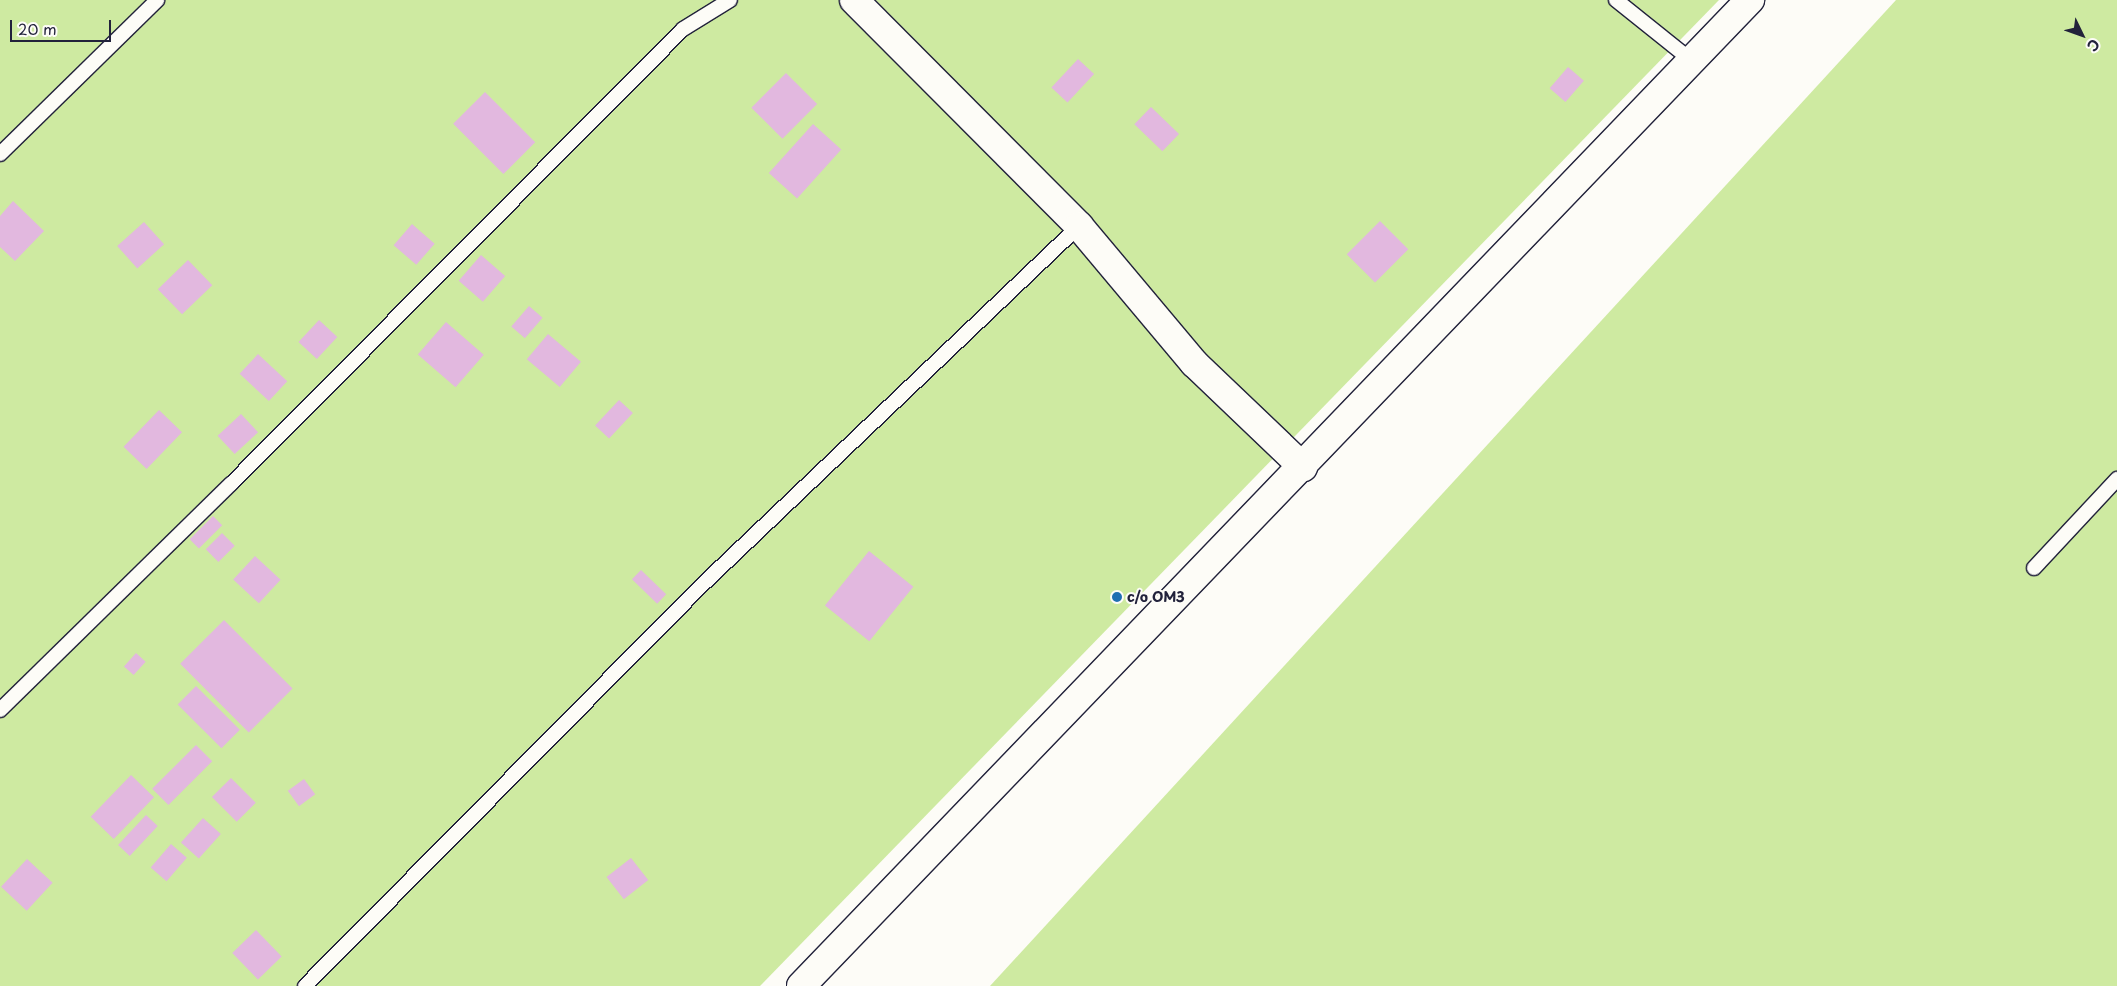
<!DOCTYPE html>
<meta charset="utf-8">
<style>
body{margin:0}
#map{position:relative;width:2117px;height:986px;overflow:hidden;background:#fdfcf7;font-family:"Playpen Sans",sans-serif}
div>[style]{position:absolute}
.green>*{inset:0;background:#ceeaa1}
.building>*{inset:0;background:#e2b8df;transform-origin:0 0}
.roads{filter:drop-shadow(1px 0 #22223b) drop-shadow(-1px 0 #22223b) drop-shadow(0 1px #22223b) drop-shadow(0 -1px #22223b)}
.service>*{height:14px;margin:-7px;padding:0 7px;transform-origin:7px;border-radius:7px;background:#fdfcf7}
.minor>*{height:28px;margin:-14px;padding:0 14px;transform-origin:14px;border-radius:14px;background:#fdfcf7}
.dots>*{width:14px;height:14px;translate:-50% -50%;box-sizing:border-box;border:2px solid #fdfcf7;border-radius:50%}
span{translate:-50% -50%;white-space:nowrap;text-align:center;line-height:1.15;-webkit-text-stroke:4px #fdfcf7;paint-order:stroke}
.poi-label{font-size:14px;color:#22223b;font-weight:700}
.left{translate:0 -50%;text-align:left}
.north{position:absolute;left:2057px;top:10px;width:50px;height:50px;-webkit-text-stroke:4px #fdfcf7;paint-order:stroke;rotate:132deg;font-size:14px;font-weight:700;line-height:20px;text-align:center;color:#22223b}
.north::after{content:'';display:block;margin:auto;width:18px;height:22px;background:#22223b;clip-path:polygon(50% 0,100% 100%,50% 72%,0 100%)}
.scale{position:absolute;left:10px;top:20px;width:101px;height:22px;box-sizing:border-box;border:2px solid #22223b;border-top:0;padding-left:6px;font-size:15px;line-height:18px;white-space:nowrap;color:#22223b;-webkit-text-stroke:4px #fdfcf7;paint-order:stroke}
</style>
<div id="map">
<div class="green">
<i style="clip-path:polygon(0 0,1719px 0,760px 986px,0 986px)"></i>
<i style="clip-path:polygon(1896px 0,2117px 0,2117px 986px,990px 986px)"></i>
</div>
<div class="building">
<i style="left:1078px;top:59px;width:22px;height:39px;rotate:43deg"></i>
<i style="left:1568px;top:67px;width:21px;height:28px;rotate:41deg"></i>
<i style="left:786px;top:73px;width:44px;height:49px;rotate:45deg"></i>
<i style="left:485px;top:92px;width:71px;height:45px;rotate:45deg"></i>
<i style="left:1151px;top:107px;width:39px;height:24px;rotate:44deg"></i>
<i style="left:813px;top:124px;width:38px;height:66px;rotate:42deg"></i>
<i style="clip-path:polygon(13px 201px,44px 231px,15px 261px,0 247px,0 216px)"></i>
<i style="left:1380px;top:221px;width:40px;height:47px;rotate:45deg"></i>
<i style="left:144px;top:222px;width:30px;height:36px;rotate:48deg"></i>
<i style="left:412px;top:224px;width:30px;height:28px;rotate:41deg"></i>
<i style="left:481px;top:255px;width:32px;height:34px;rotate:41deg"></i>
<i style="left:188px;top:260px;width:35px;height:42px;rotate:46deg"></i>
<i style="left:529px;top:306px;width:18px;height:27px;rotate:41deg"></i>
<i style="left:319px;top:320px;width:25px;height:30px;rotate:43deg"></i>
<i style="left:446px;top:322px;width:50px;height:43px;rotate:41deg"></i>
<i style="left:548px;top:334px;width:43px;height:33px;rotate:40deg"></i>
<i style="left:258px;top:354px;width:40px;height:27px;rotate:43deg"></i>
<i style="left:619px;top:400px;width:19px;height:35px;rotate:43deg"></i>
<i style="left:159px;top:410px;width:32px;height:51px;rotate:44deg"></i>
<i style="left:241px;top:414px;width:25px;height:32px;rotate:47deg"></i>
<i style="left:213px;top:516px;width:13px;height:33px;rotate:45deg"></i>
<i style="left:222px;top:533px;width:18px;height:23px;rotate:45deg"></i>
<i style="left:869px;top:551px;width:57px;height:70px;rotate:39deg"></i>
<i style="left:255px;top:556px;width:35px;height:32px;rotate:43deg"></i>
<i style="left:641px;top:570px;width:35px;height:13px;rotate:44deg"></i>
<i style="left:224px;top:620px;width:97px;height:62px;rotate:45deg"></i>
<i style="left:136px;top:653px;width:13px;height:18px;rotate:42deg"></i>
<i style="left:196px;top:686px;width:62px;height:26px;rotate:45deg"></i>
<i style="left:196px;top:745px;width:23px;height:62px;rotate:45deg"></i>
<i style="left:131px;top:775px;width:32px;height:58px;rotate:44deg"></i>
<i style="left:231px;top:778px;width:35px;height:27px;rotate:45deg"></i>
<i style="left:304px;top:779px;width:19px;height:20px;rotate:54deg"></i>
<i style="left:146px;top:815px;width:16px;height:41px;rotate:43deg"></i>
<i style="left:203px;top:818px;width:24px;height:33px;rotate:42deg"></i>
<i style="left:171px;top:844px;width:21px;height:31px;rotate:41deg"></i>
<i style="left:631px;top:858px;width:28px;height:31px;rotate:52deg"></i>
<i style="left:27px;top:859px;width:35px;height:38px;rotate:43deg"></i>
<i style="left:256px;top:930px;width:37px;height:33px;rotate:46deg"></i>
</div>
<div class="roads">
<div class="service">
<i style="left:1616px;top:0;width:96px;rotate:38.7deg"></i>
<i style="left:0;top:154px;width:220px;rotate:-44.4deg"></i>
<i style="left:2034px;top:568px;width:122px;rotate:-47deg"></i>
<i style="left:0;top:710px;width:323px;rotate:-44.4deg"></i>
<i style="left:231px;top:484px;width:641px;rotate:-45.19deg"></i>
<i style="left:683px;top:29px;width:55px;rotate:-31.7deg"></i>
<i style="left:305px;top:986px;width:566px;rotate:-45.29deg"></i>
<i style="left:703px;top:584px;width:519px;rotate:-43.6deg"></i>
</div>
<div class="minor">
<i style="left:854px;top:0;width:319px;rotate:45.1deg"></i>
<i style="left:1079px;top:226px;width:179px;rotate:50deg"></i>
<i style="left:1194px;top:363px;width:151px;rotate:43.7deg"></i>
<i style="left:801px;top:986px;width:1369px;rotate:-46.1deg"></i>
</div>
</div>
<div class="dots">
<i style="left:1117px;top:597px;background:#1f6fb2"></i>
</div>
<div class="poi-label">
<span class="left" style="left:1127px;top:597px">с/о ОМЗ</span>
</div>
<div class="north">С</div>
<div class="scale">20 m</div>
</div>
